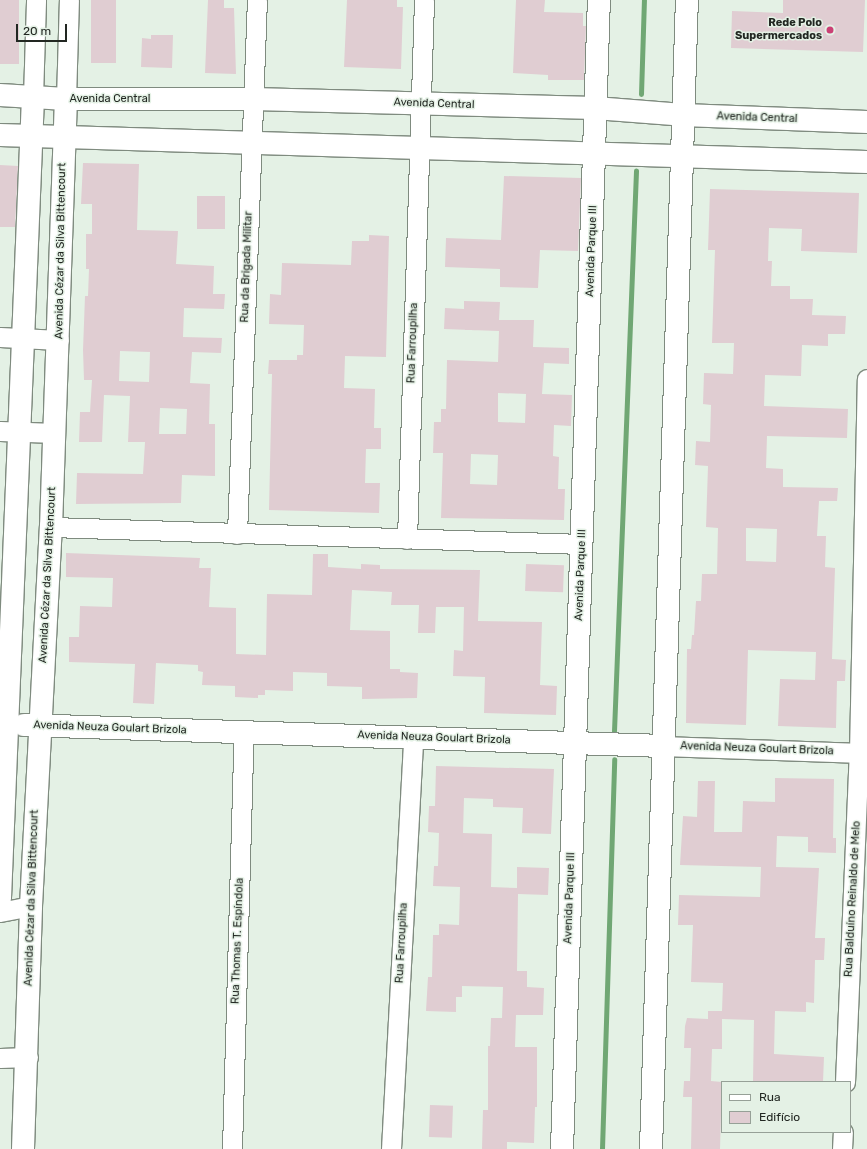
<!DOCTYPE html>
<meta charset="utf-8">
<style>
body{margin:0}
#map{position:relative;width:867px;height:1149px;overflow:hidden;background:#e4f1e5;font-family:Rubik,sans-serif}
div>[style]{position:absolute}
.stream>*{height:5px;margin:-2.5px;padding:0 2.5px;transform-origin:2.5px;border-radius:2.5px;background:#70a774}
.building>*{inset:0;background:#e0cdd2;transform-origin:0 0}
.roads{filter:drop-shadow(1px 0 #7f8b7f) drop-shadow(-1px 0 #7f8b7f) drop-shadow(0 1px #7f8b7f) drop-shadow(0 -1px #7f8b7f)}
.street>*{height:19px;margin:-9.5px;padding:0 9.5px;transform-origin:9.5px;border-radius:9.5px;background:#fff}
.secondary>*{height:22px;margin:-11px;padding:0 11px;transform-origin:11px;border-radius:11px;background:#fff}
.dots>*{width:11px;height:11px;translate:-50% -50%;box-sizing:border-box;border:2px solid #e4f1e5;border-radius:50%}
span{translate:-50% -50%;white-space:nowrap;text-align:center;line-height:1.15;-webkit-text-stroke:3px #e4f1e5;paint-order:stroke}
.poi-label{font-size:11px;color:#222722;font-weight:700}
.right{translate:-100% -50%;text-align:right}
.street-label{font-size:11px;color:#222722}
.legend{position:absolute;left:721px;top:1081px;width:130px;height:52px;box-sizing:border-box;background:#e4f1e5;border:1px solid #96a097;margin:0;padding:5px 7px;list-style:none;font-size:12px;color:#222722}
.legend li{display:flex;align-items:center;gap:8px;height:20px}
.legend b{width:20px;border:1px solid #96a097}
.scale{position:absolute;left:16px;top:24px;width:51px;height:18px;box-sizing:border-box;border:2px solid #222722;border-top:0;padding-left:5px;font-size:12px;line-height:14px;white-space:nowrap;color:#222722;-webkit-text-stroke:3px #e4f1e5;paint-order:stroke}
</style>
<div id="map">
<div class="stream">
<i style="left:641px;top:94px;width:94px;rotate:-88.2deg"></i>
<i style="left:614px;top:731px;width:561px;rotate:-87.75deg"></i>
<i style="left:602px;top:1149px;width:390px;rotate:-88.2deg"></i>
</div>
<div class="building">
<i style="left:0;top:0;width:19px;height:64px"></i>
<i style="left:91px;top:0;width:25px;height:63px"></i>
<i style="clip-path:polygon(208px 0,224px 0,224px 8px,234px 8px,236px 74px,205px 73px)"></i>
<i style="clip-path:polygon(347px 0,397px 0,397px 7px,403px 7px,401px 69px,344px 67px)"></i>
<i style="clip-path:polygon(516px 0,545px 0,544px 12px,583px 13px,583px 26px,586px 26px,584px 80px,548px 80px,548px 75px,513px 73px)"></i>
<i style="clip-path:polygon(783px 0,865px 0,863px 52px,731px 48px,732px 11px,783px 13px)"></i>
<i style="clip-path:polygon(151px 35px,173px 35px,172px 68px,141px 67px,142px 38px,151px 39px)"></i>
<i style="clip-path:polygon(evenodd,83px 163px,139px 164px,137px 230px,178px 231px,176px 264px,214px 266px,213px 294px,225px 294px,224px 309px,184px 308px,183px 337px,222px 338px,221px 353px,192px 352px,190px 383px,210px 384px,209px 424px,215px 424px,215px 476px,182px 475px,181px 503px,76px 504px,77px 473px,143px 474px,145px 442px,128px 442px,130px 396px,104px 395px,102px 442px,79px 442px,80px 412px,90px 412px,92px 380px,84px 380px,83px 350px,85px 296px,88px 296px,89px 269px,86px 269px,86px 234px,92px 234px,92px 204px,81px 204px,83px 163px,120px 351px,150px 352px,149px 382px,119px 381px,120px 351px,83px 163px,160px 408px,187px 409px,186px 434px,159px 434px,160px 408px)"></i>
<i style="clip-path:polygon(0 165px,18px 166px,15px 227px,0 227px)"></i>
<i style="clip-path:polygon(504px 176px,581px 178px,578px 251px,540px 250px,538px 288px,500px 287px,500px 269px,445px 267px,446px 238px,501px 240px)"></i>
<i style="clip-path:polygon(evenodd,710px 189px,859px 193px,857px 253px,801px 251px,802px 229px,769px 228px,768px 261px,772px 261px,771px 286px,790px 286px,790px 299px,813px 299px,812px 315px,846px 316px,845px 334px,828px 334px,828px 346px,802px 345px,801px 376px,765px 375px,764px 406px,848px 409px,847px 438px,767px 436px,766px 468px,783px 469px,783px 487px,838px 488px,837px 501px,819px 501px,817px 536px,826px 536px,825px 567px,835px 568px,832px 659px,846px 660px,845px 681px,837px 681px,836px 728px,778px 726px,780px 679px,815px 680px,816px 652px,748px 650px,746px 725px,686px 723px,687px 649px,691px 649px,692px 635px,694px 635px,696px 601px,701px 601px,702px 574px,717px 574px,718px 528px,706px 527px,708px 466px,695px 465px,696px 441px,710px 442px,711px 405px,703px 404px,704px 373px,733px 374px,734px 343px,712px 343px,715px 250px,708px 250px,710px 189px,746px 528px,777px 529px,776px 562px,746px 561px,746px 528px)"></i>
<i style="left:197px;top:196px;width:28px;height:33px"></i>
<i style="clip-path:polygon(369px 235px,389px 236px,386px 357px,345px 356px,344px 388px,375px 389px,374px 428px,381px 428px,381px 449px,366px 449px,365px 483px,380px 483px,379px 513px,269px 510px,272px 374px,268px 374px,269px 360px,297px 360px,297px 355px,303px 355px,304px 325px,269px 324px,270px 294px,281px 295px,282px 263px,351px 265px,352px 241px,369px 241px)"></i>
<i style="clip-path:polygon(evenodd,464px 301px,500px 302px,499px 320px,534px 320px,533px 347px,569px 348px,569px 364px,544px 363px,542px 394px,572px 395px,571px 426px,554px 425px,553px 456px,559px 457px,558px 489px,565px 489px,564px 520px,441px 518px,443px 453px,433px 453px,434px 422px,441px 422px,441px 409px,446px 409px,447px 360px,498px 362px,499px 331px,444px 329px,445px 308px,464px 309px,464px 301px,498px 393px,526px 394px,525px 423px,498px 422px,498px 393px,464px 301px,471px 454px,498px 455px,497px 485px,470px 484px,471px 454px)"></i>
<i style="clip-path:polygon(66px 553px,200px 558px,199px 568px,211px 568px,209px 607px,236px 608px,236px 654px,266px 655px,267px 594px,312px 595px,313px 554px,328px 554px,328px 567px,361px 569px,361px 564px,380px 565px,380px 569px,480px 570px,478px 621px,542px 622px,540px 685px,557px 686px,556px 715px,484px 713px,485px 677px,453px 676px,454px 650px,463px 651px,464px 607px,436px 607px,435px 633px,418px 633px,419px 605px,391px 605px,392px 592px,352px 590px,350px 630px,390px 631px,390px 669px,400px 669px,400px 672px,418px 673px,417px 698px,362px 699px,362px 687px,327px 686px,327px 673px,293px 672px,293px 691px,265px 690px,265px 695px,258px 695px,258px 698px,235px 697px,235px 686px,202px 685px,203px 672px,198px 671px,198px 665px,156px 663px,154px 704px,133px 703px,135px 664px,69px 662px,69px 637px,79px 637px,80px 606px,112px 607px,113px 578px,66px 577px)"></i>
<i style="left:526px;top:564px;width:38px;height:27px;rotate:2deg"></i>
<i style="clip-path:polygon(436px 766px,554px 769px,551px 834px,522px 833px,523px 808px,493px 807px,493px 799px,464px 798px,463px 833px,492px 834px,491px 887px,517px 888px,517px 867px,549px 868px,548px 895px,518px 894px,517px 971px,527px 971px,527px 987px,544px 988px,543px 1015px,516px 1015px,515px 1047px,537px 1047px,537px 1107px,535px 1107px,534px 1143px,507px 1142px,507px 1149px,482px 1149px,483px 1110px,488px 1110px,488px 1046px,490px 1046px,491px 1018px,502px 1018px,503px 987px,462px 986px,462px 997px,456px 997px,456px 1012px,426px 1011px,428px 977px,432px 977px,433px 935px,439px 935px,439px 924px,459px 925px,460px 887px,433px 886px,434px 866px,438px 866px,439px 833px,428px 832px,429px 806px,435px 806px)"></i>
<i style="clip-path:polygon(775px 778px,834px 779px,833px 838px,836px 838px,836px 853px,808px 852px,808px 837px,777px 836px,776px 867px,819px 868px,815px 938px,825px 938px,824px 960px,815px 960px,814px 1003px,806px 1002px,806px 1012px,775px 1011px,774px 1054px,824px 1057px,823px 1082px,753px 1082px,754px 1020px,722px 1019px,722px 1049px,712px 1049px,711px 1081px,722px 1082px,720px 1149px,691px 1149px,692px 1097px,683px 1097px,684px 1081px,690px 1081px,691px 1048px,684px 1048px,685px 1026px,687px 1018px,708px 1019px,708px 1011px,722px 1011px,723px 983px,691px 982px,693px 925px,678px 925px,679px 895px,760px 897px,761px 867px,680px 865px,683px 816px,697px 817px,698px 781px,715px 781px,714px 832px,742px 832px,743px 801px,775px 802px)"></i>
<i style="left:430px;top:1105px;width:23px;height:32px;rotate:2deg"></i>
</div>
<div class="roads">
<div class="street">
<i style="left:33px;top:97px;width:97px;rotate:-88.2deg"></i>
<i style="left:66px;top:99px;width:99px;rotate:-88.3deg"></i>
<i style="left:0;top:337px;width:59px;rotate:2.9deg"></i>
<i style="left:0;top:431px;width:55px;rotate:2.1deg"></i>
<i style="left:51px;top:527px;width:531px;rotate:1.83deg"></i>
<i style="left:237px;top:534px;width:534px;rotate:-87.86deg"></i>
<i style="left:407px;top:539px;width:539px;rotate:-88.19deg"></i>
<i style="left:664px;top:746px;width:203px;rotate:2deg"></i>
<i style="left:0;top:912px;width:32px;rotate:-11deg"></i>
<i style="left:0;top:1058px;width:28px;rotate:-2deg"></i>
<i style="left:845px;top:1082px;width:329px;rotate:-87.6deg"></i>
<i style="left:859px;top:753px;width:374px;rotate:-88.8deg"></i>
<i style="left:232px;top:1149px;width:417px;rotate:-88.4deg"></i>
<i style="left:391px;top:1149px;width:412px;rotate:-86.9deg"></i>
<i style="left:842px;top:1149px;width:17px;rotate:-87deg"></i>
</div>
<div class="secondary">
<i style="left:0;top:95px;width:66px;rotate:3.5deg"></i>
<i style="left:66px;top:99px;width:187px"></i>
<i style="left:253px;top:99px;width:342px;rotate:1.5deg"></i>
<i style="left:595px;top:108px;width:88px;rotate:4.5deg"></i>
<i style="left:683px;top:115px;width:184px;rotate:2.2deg"></i>
<i style="left:0;top:135px;width:867px;rotate:1.78deg"></i>
<i style="left:24px;top:725px;width:640px;rotate:1.88deg"></i>
<i style="left:0;top:898px;width:802px;rotate:-87.64deg"></i>
<i style="left:23px;top:1149px;width:243px;rotate:-88.1deg"></i>
<i style="left:31px;top:906px;width:380px;rotate:-87deg"></i>
<i style="left:51px;top:527px;width:428px;rotate:-88deg"></i>
<i style="left:562px;top:1149px;width:1150px;rotate:-88.16deg"></i>
<i style="left:651px;top:1149px;width:1150px;rotate:-88.21deg"></i>
</div>
</div>
<div class="dots">
<i style="left:830px;top:30px;background:#cb4075"></i>
</div>
<div class="poi-label">
<span class="right" style="left:822px;top:30px">Rede Polo<br>Supermercados</span>
</div>
<div class="street-label">
<span style="left:110px;top:99px">Avenida Central</span>
<span style="left:434px;top:104px;rotate:2deg">Avenida Central</span>
<span style="left:757px;top:118px;rotate:2deg">Avenida Central</span>
<span style="left:61px;top:251px;rotate:-89deg">Avenida Cézar da Silva Bittencourt</span>
<span style="left:592px;top:251px;rotate:-88deg">Avenida Parque III</span>
<span style="left:247px;top:267px;rotate:-88deg">Rua da Brigada Militar</span>
<span style="left:413px;top:343px;rotate:-88deg">Rua Farroupilha</span>
<span style="left:48px;top:575px;rotate:-87deg">Avenida Cézar da Silva Bittencourt</span>
<span style="left:581px;top:575px;rotate:-88deg">Avenida Parque III</span>
<span style="left:110px;top:728px;rotate:2deg">Avenida Neuza Goulart Brizola</span>
<span style="left:434px;top:738px;rotate:2deg">Avenida Neuza Goulart Brizola</span>
<span style="left:757px;top:749px;rotate:2deg">Avenida Neuza Goulart Brizola</span>
<span style="left:32px;top:898px;rotate:-88deg">Avenida Cézar da Silva Bittencourt</span>
<span style="left:570px;top:898px;rotate:-88deg">Avenida Parque III</span>
<span style="left:853px;top:899px;rotate:-87deg">Rua Balduíno Reinaldo de Melo</span>
<span style="left:238px;top:941px;rotate:-88deg">Rua Thomas T. Espíndola</span>
<span style="left:402px;top:943px;rotate:-87deg">Rua Farroupilha</span>
</div>
<ul class="legend">
<li><b style="height:5px;background:#fff"></b>Rua</li>
<li><b style="height:11px;background:#e0cdd2"></b>Edifício</li>
</ul>
<div class="scale">20 m</div>
</div>
